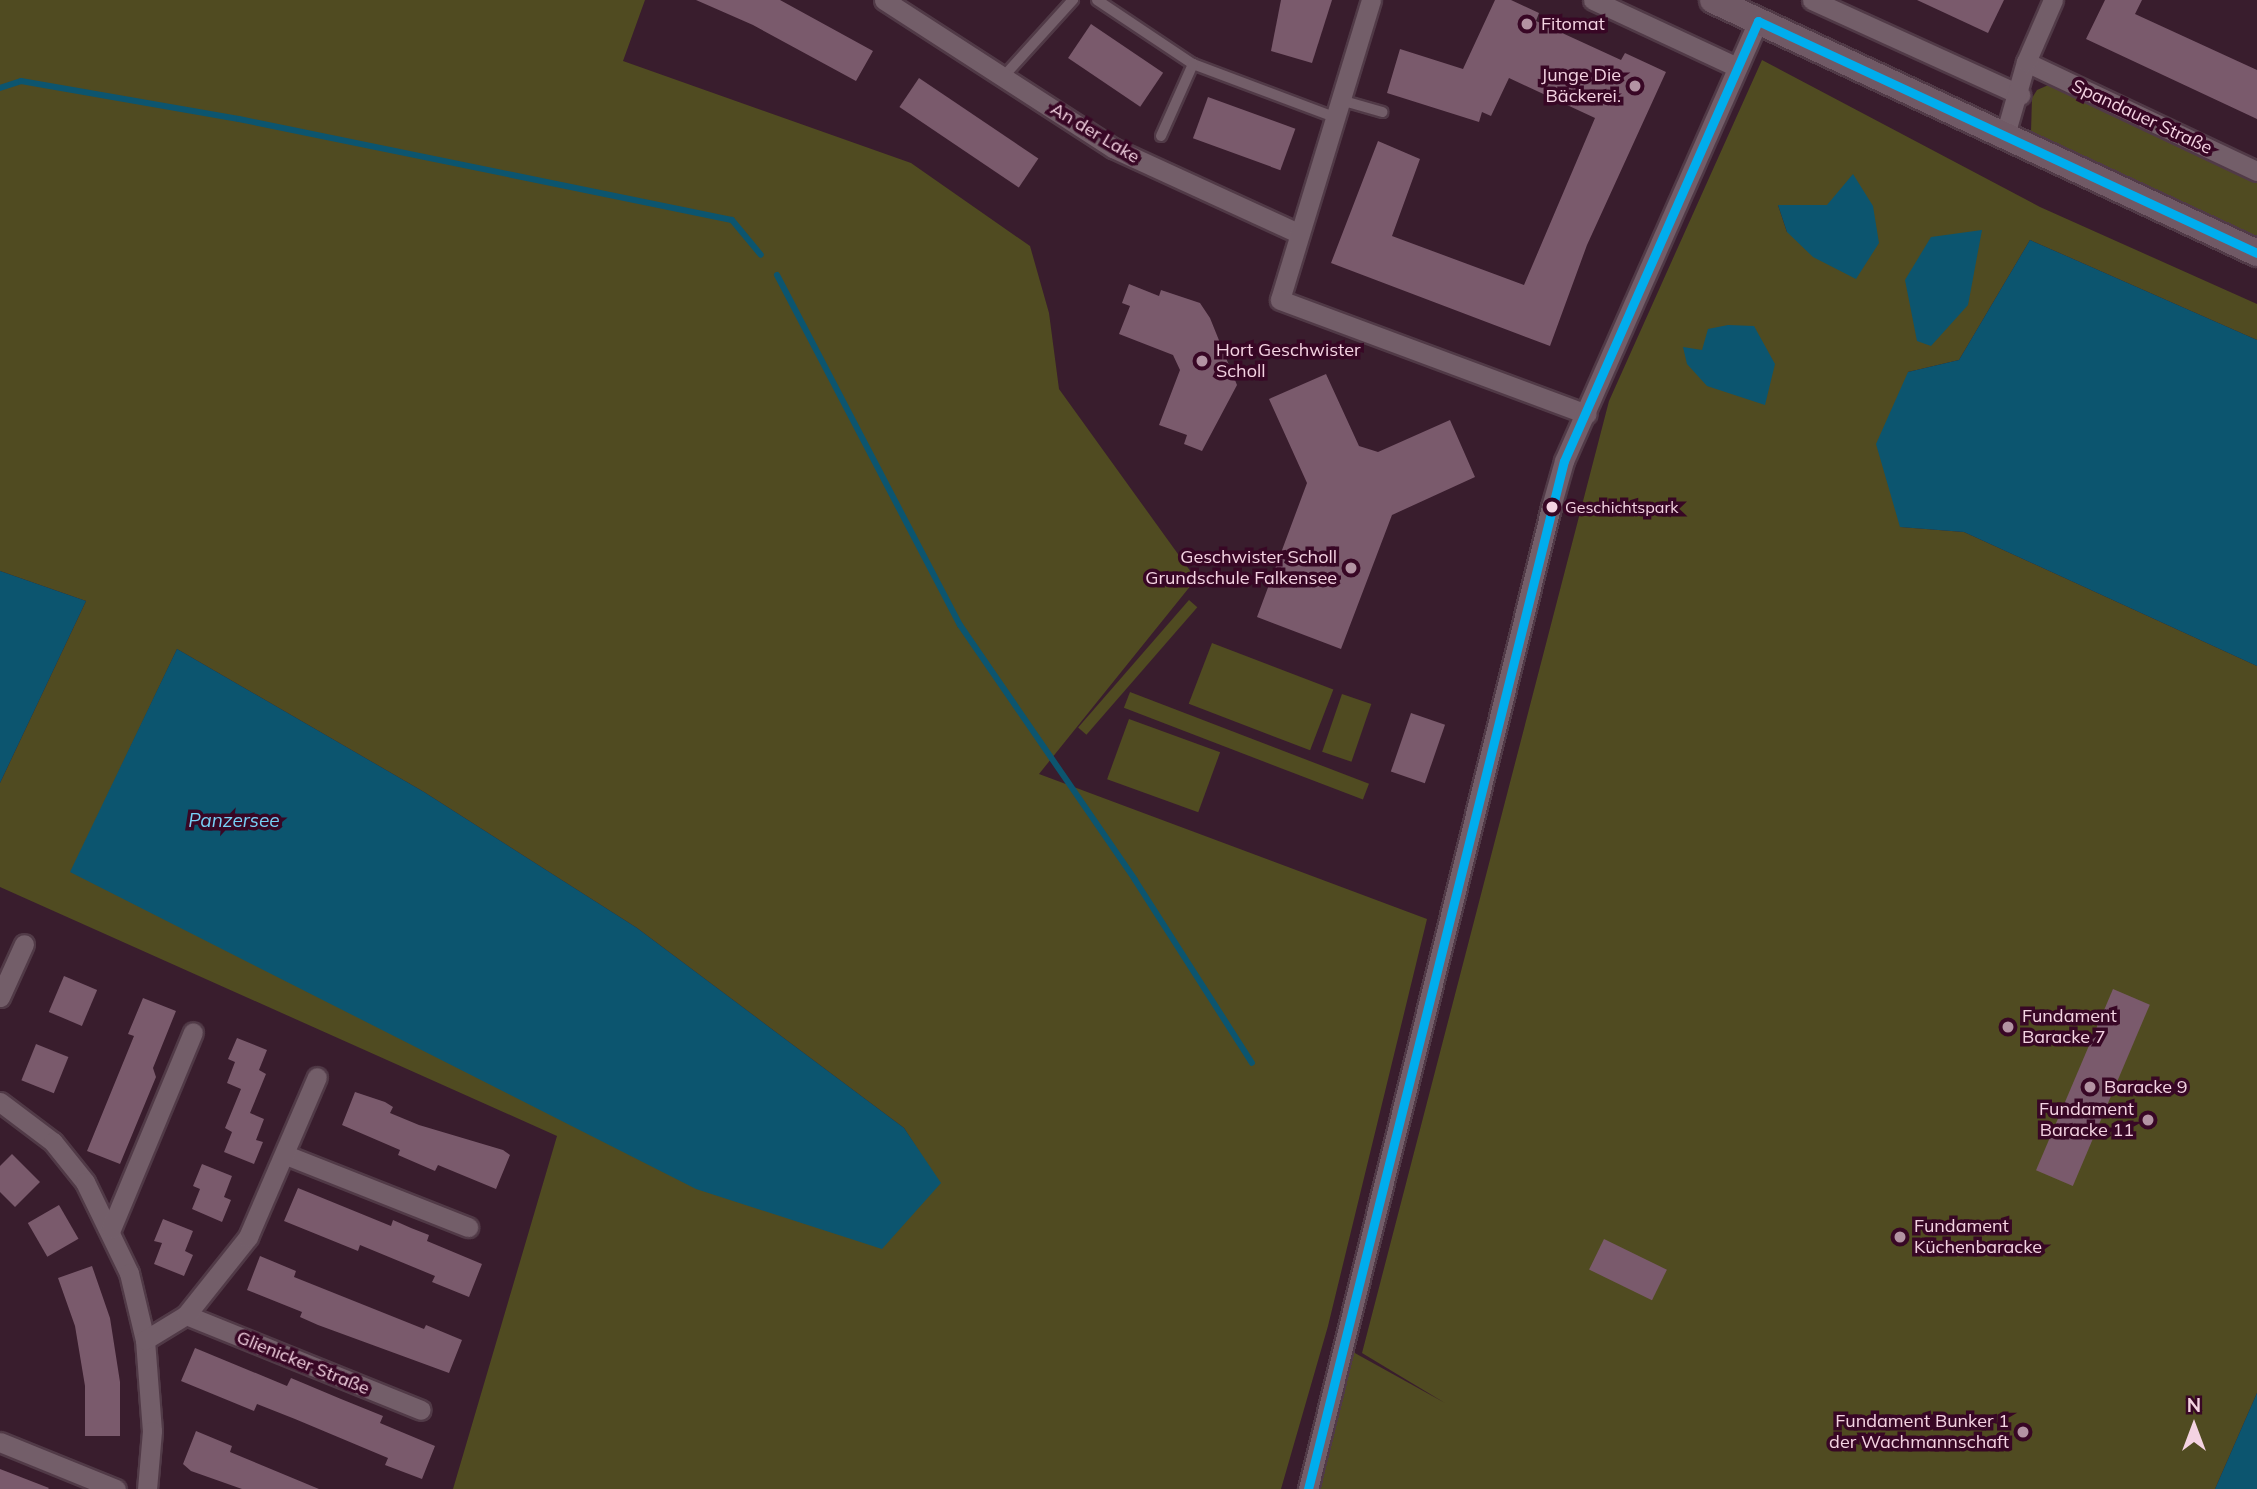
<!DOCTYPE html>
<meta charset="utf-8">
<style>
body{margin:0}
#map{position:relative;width:2257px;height:1489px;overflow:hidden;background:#391d2d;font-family:Mulish,sans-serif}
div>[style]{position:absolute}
.green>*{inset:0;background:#504b21;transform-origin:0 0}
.water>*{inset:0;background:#0c556f}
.stream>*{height:6px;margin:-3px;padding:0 3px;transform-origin:3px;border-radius:3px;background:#0c556f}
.building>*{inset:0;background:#7a5a6c;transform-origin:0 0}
.roads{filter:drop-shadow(2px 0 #513a47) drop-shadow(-2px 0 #513a47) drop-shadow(0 2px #513a47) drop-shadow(0 -2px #513a47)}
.service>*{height:10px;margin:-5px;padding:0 5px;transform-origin:5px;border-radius:5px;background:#735e69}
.minor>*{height:19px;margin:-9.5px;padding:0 9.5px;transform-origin:9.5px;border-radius:9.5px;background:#735e69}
.secondary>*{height:26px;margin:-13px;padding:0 13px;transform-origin:13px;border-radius:13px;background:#705965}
.bus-1>*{height:9px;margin:-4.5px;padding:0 4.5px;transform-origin:4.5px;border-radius:4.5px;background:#00aded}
.dots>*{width:19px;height:19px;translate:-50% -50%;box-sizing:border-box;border:4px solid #380725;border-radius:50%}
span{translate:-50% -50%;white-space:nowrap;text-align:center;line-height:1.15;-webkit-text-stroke:7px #380725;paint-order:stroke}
.bus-label{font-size:16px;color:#f4d3e2}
.left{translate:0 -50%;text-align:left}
.poi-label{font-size:18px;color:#f4d3e2}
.right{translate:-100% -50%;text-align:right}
.street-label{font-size:18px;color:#f4d3e2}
.water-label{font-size:19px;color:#77d0f6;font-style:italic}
.north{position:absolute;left:2159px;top:1391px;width:70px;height:70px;-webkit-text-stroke:5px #380725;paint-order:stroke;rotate:0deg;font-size:19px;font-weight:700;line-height:28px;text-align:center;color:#f4d3e2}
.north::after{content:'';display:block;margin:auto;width:24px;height:32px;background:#f4d3e2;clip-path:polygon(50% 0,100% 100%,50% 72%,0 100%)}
</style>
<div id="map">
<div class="green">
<i style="clip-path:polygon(evenodd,0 0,645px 0,623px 61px,911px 163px,1030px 246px,1049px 313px,1059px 389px,1196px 579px,1039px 774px,1427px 919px,1328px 1326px,1281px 1489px,453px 1489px,557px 1136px,0 887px,0 783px,86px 601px,0 571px,0 0,177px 649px,424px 792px,637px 928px,904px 1128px,940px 1184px,71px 872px,177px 649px)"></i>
<i style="clip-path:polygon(evenodd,1762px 60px,2040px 207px,2257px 304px,2257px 340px,2030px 240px,1959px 360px,1908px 372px,1901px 527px,1964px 532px,2257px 666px,2257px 1393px,2215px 1489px,1320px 1489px,1319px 1485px,1353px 1352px,1445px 1403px,1362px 1353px,1609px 401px,1762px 60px,1778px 205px,1827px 205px,1787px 232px,1778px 205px)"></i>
<i style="clip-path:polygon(2053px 83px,2257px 181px,2257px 237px,2031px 132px,2032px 98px,2037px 90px)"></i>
<i style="left:1189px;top:600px;width:11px;height:169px;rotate:41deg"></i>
<i style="left:1212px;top:643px;width:130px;height:65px;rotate:21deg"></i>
<i style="left:1130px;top:692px;width:256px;height:17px;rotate:21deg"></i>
<i style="left:1342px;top:694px;width:31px;height:61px;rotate:19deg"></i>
<i style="left:1129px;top:719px;width:97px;height:64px;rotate:20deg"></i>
</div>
<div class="water">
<i style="clip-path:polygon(1853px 174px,1873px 206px,1879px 243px,1856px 279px,1813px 257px,1787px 232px,1778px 205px,1827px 205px)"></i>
<i style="clip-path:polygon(1982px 230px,1968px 305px,1931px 346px,1917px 341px,1905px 280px,1931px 237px)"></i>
<i style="clip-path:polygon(2030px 240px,2257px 340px,2257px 666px,1964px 532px,1900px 527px,1876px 444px,1908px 372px,1959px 360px)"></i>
<i style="clip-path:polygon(1728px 325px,1754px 326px,1775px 364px,1765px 405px,1707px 386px,1687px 364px,1683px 347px,1702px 350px,1708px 329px)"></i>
<i style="clip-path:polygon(0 571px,86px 601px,0 783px)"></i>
<i style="clip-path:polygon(177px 649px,424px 792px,637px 928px,904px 1128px,941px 1183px,882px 1249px,696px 1189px,70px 872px)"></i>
<i style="clip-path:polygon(2257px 1393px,2257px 1489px,2215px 1489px)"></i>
</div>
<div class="stream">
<i style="left:0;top:88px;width:22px;rotate:-18deg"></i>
<i style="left:21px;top:81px;width:221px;rotate:9.9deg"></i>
<i style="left:239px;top:119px;width:503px;rotate:11.58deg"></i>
<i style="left:732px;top:220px;width:45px;rotate:50.4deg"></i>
<i style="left:777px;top:275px;width:395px;rotate:62.4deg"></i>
<i style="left:960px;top:625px;width:309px;rotate:55.5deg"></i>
<i style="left:1135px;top:880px;width:217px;rotate:57.4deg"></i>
</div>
<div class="building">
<i style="clip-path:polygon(696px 0,780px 0,873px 51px,856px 81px,753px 25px)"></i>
<i style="clip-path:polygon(1281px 0,1332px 0,1312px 63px,1271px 51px)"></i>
<i style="clip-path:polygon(1495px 0,1511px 0,1539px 13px,1536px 21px,1621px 60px,1625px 53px,1666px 72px,1587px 245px,1550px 346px,1331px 263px,1378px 141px,1420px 159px,1392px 236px,1524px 285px,1595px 118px,1509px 78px,1491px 116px,1482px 112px,1479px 122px,1387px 93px,1400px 49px,1463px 69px)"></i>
<i style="clip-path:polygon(1917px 0,2004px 0,1988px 33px)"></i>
<i style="clip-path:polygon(2105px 0,2142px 0,2135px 14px,2257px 70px,2257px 119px,2086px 39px)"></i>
<i style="left:1091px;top:24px;width:87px;height:41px;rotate:34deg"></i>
<i style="left:919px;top:78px;width:144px;height:35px;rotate:34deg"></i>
<i style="left:1208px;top:97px;width:93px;height:44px;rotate:20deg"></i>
<i style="clip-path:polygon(1129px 284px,1159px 296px,1161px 290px,1200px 303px,1210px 318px,1237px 385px,1202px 451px,1184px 444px,1187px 435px,1159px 425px,1180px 370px,1173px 355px,1119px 334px,1130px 306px,1122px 303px)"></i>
<i style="clip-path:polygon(1326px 374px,1359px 446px,1378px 452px,1450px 420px,1475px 477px,1392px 515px,1341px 649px,1257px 617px,1307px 483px,1269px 399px)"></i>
<i style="left:1411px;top:713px;width:36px;height:62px;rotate:19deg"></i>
<i style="left:64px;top:976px;width:36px;height:39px;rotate:23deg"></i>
<i style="left:2113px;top:989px;width:40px;height:197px;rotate:23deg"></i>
<i style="clip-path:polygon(143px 998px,176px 1011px,153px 1068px,156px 1077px,120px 1164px,87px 1151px,134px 1036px,128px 1034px)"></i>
<i style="clip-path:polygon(237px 1038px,267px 1050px,259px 1070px,266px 1074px,250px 1113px,264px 1119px,256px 1140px,263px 1142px,254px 1164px,224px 1152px,232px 1132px,225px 1128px,241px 1089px,227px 1083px,235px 1062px,228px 1059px)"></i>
<i style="left:36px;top:1044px;width:35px;height:39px;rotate:22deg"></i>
<i style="clip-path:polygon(355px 1092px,385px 1102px,393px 1107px,390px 1113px,419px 1125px,503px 1150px,510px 1155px,496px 1189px,438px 1165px,435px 1171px,398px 1155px,400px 1150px,342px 1125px)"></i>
<i style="clip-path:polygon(12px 1154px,40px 1182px,15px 1207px,0 1192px,0 1166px)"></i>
<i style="clip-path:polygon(202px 1164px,232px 1176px,224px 1197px,231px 1200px,222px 1222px,192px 1209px,200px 1189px,193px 1186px)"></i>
<i style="clip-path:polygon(298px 1188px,391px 1226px,393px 1220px,411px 1228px,429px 1235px,427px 1241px,482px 1264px,469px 1297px,432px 1282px,435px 1276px,360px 1245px,358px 1251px,284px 1221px)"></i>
<i style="left:59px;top:1205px;width:39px;height:36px;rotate:60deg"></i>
<i style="clip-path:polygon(163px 1219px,193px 1231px,185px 1251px,193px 1255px,184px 1276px,154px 1264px,162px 1243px,154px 1241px)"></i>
<i style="left:1604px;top:1239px;width:70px;height:34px;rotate:26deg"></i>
<i style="clip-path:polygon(260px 1256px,296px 1271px,294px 1277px,424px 1329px,426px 1325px,462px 1340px,449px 1373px,318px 1325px,300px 1317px,302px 1312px,247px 1290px)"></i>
<i style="clip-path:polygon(92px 1266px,110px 1318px,120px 1382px,120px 1436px,85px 1436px,85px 1386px,75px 1326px,58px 1278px)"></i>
<i style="clip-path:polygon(195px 1348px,287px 1386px,291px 1378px,341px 1399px,383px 1416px,380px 1423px,435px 1446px,422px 1479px,385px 1465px,388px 1458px,295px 1419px,257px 1404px,254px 1411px,181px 1381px)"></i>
<i style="clip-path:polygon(196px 1431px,232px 1446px,230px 1452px,319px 1489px,242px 1489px,191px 1471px,183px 1464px)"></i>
<i style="clip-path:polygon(0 1469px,49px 1488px,48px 1489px,0 1489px)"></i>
</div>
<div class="roads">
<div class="service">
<i style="left:1097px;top:0;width:115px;rotate:33.7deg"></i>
<i style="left:1193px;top:64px;width:154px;rotate:20.6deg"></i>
<i style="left:1004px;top:76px;width:103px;rotate:-47.8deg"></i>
<i style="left:1344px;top:101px;width:40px;rotate:16deg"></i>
<i style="left:1161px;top:136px;width:79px;rotate:-66deg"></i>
</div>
<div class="minor">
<i style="left:884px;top:0;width:273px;rotate:32.9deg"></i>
<i style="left:1113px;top:148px;width:204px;rotate:24.7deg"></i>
<i style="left:1371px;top:0;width:313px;rotate:106.9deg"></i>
<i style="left:1280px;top:300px;width:327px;rotate:20.4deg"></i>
<i style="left:1593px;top:0;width:159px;rotate:25deg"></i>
<i style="left:1812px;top:0;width:229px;rotate:24.5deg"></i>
<i style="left:2026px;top:62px;width:255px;rotate:25.3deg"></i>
<i style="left:2005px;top:135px;width:76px;rotate:-74deg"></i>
<i style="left:2026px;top:62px;width:68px;rotate:-66.5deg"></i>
<i style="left:0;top:997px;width:58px;rotate:-65.6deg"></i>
<i style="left:0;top:1102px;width:66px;rotate:37deg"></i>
<i style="left:53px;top:1142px;width:51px;rotate:51.3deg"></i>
<i style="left:85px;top:1182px;width:101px;rotate:64.2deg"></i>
<i style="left:129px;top:1273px;width:69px;rotate:76.6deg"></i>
<i style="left:145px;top:1340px;width:91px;rotate:85.6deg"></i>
<i style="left:152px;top:1431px;width:58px;rotate:94.9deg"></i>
<i style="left:286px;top:1155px;width:196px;rotate:21.6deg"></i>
<i style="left:111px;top:1229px;width:213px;rotate:-67.4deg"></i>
<i style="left:186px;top:1315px;width:253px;rotate:22deg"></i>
<i style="left:145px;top:1340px;width:48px;rotate:-31.4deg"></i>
<i style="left:186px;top:1315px;width:100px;rotate:-51.5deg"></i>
<i style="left:248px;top:1237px;width:174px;rotate:-66.7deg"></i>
<i style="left:0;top:1442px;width:125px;rotate:22.1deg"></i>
<i style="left:1308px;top:1489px;width:1012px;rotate:-76.1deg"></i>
<i style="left:1551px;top:507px;width:48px;rotate:-74.2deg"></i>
<i style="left:1564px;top:461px;width:481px;rotate:-66.2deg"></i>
</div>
<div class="secondary">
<i style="left:1713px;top:0;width:600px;rotate:24.94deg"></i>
</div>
</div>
<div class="bus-1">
<i style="left:1758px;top:21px;width:550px;rotate:24.94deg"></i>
<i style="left:1308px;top:1489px;width:1059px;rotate:-76.02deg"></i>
<i style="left:1564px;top:461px;width:481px;rotate:-66.2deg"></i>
</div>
<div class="dots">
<i style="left:1527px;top:24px;background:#b393a3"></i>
<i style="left:1635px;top:86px;background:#b393a3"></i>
<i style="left:1202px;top:361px;background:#b393a3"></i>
<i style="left:1552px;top:507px;background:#f4d3e2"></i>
<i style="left:1351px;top:568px;background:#b393a3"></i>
<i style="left:2008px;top:1027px;background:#b393a3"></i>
<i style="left:2090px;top:1087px;background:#b393a3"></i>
<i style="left:2148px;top:1120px;background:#b393a3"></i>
<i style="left:1900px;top:1237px;background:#b393a3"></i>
<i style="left:2023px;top:1432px;background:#b393a3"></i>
</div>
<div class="bus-label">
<span class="left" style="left:1565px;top:507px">Geschichtspark</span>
</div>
<div class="poi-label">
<span class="left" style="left:1541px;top:24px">Fitomat</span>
<span class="right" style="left:1621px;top:86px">Junge Die<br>Bäckerei.</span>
<span class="left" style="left:1216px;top:361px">Hort Geschwister<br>Scholl</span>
<span class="right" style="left:1337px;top:568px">Geschwister Scholl<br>Grundschule Falkensee</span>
<span class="left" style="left:2022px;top:1027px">Fundament<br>Baracke 7</span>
<span class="left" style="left:2104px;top:1087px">Baracke 9</span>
<span class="right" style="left:2134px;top:1120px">Fundament<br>Baracke 11</span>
<span class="left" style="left:1914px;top:1237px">Fundament<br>Küchenbaracke</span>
<span class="right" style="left:2009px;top:1432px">Fundament Bunker 1<br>der Wachmannschaft</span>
</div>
<div class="street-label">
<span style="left:2142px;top:117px;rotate:25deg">Spandauer Straße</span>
<span style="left:1095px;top:133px;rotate:31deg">An der Lake</span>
<span style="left:303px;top:1363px;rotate:22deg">Glienicker Straße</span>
</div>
<div class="water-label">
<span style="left:234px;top:821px">Panzersee</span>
</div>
<div class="north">N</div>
</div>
